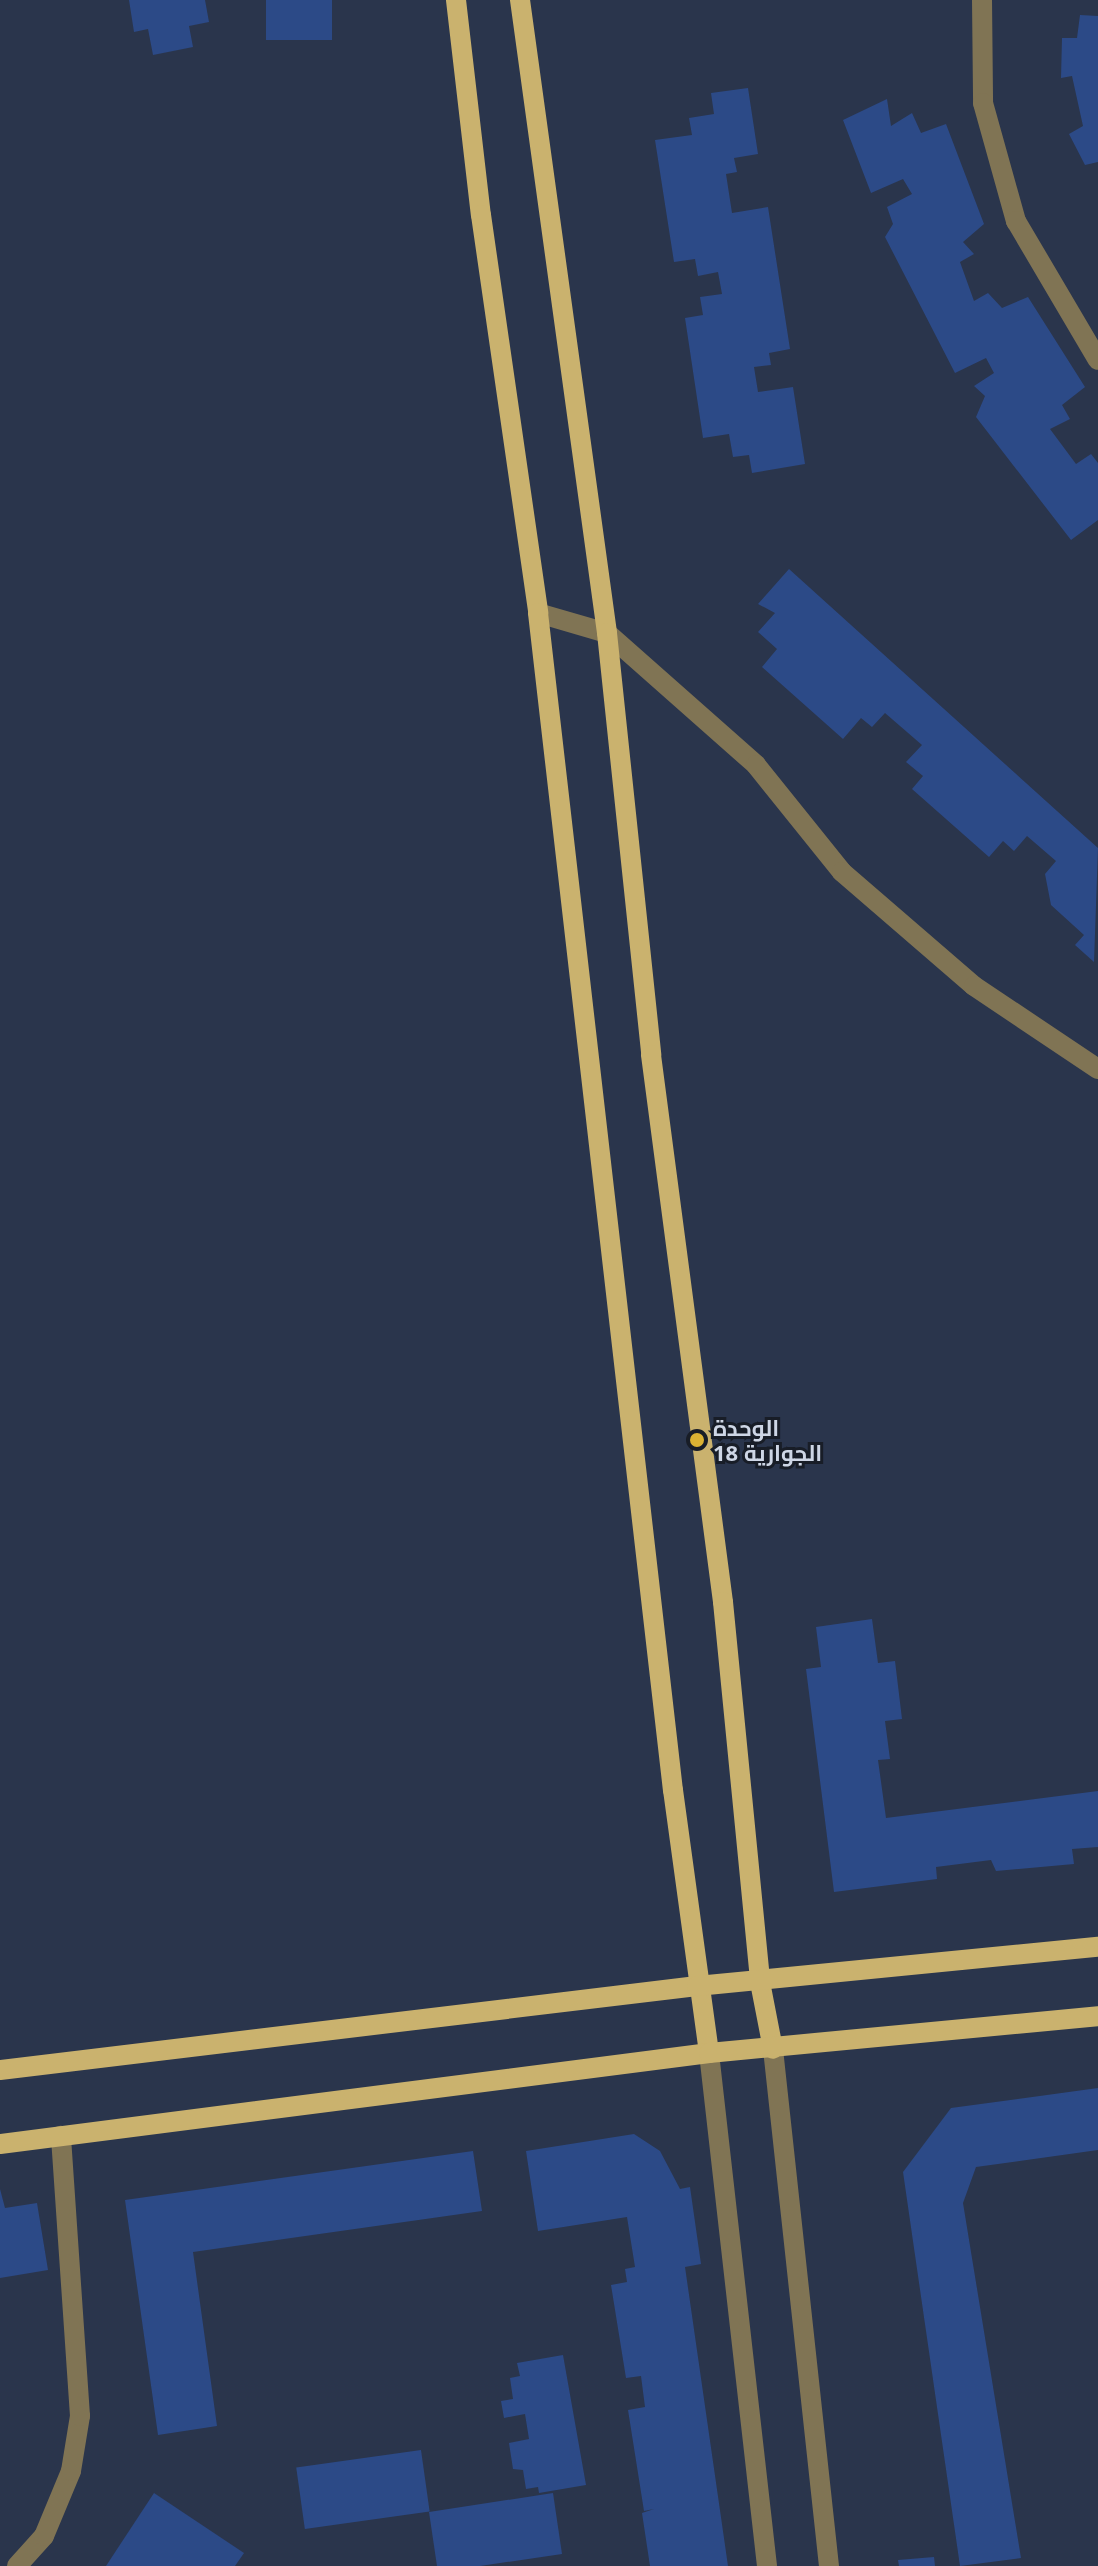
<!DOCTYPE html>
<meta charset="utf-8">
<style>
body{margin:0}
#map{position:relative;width:1098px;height:2566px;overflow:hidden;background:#2a354c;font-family:"Noto Sans",Cairo,sans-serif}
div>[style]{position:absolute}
.building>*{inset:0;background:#2c4a87;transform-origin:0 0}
.minor>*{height:20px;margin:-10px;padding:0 10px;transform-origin:10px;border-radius:10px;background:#807454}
.major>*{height:20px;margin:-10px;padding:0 10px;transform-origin:10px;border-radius:10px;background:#cab26e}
.dots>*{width:22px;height:22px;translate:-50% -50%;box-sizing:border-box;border:4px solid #181d27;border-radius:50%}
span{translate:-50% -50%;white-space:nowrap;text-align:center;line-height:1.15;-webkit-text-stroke:6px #181d27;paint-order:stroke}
.poi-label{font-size:22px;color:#ced6e5;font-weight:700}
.left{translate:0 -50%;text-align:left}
</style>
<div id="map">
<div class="building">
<i style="clip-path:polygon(129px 0,205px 0,209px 22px,189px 26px,193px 47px,153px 55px,148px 29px,134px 32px)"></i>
<i style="left:266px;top:0;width:66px;height:40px"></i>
<i style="clip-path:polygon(1080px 15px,1098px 16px,1098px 162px,1085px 165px,1069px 134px,1083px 126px,1072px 76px,1061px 78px,1062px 38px,1077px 38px)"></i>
<i style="clip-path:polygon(748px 88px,758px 154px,734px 158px,737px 172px,726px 174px,732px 213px,768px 207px,790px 349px,769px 353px,771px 365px,754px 367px,758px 392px,793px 387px,805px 464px,752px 473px,749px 455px,733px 457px,729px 434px,703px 438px,685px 318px,703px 315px,700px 297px,722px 294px,718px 272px,698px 276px,695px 259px,674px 262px,655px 140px,692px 135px,689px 118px,714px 114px,711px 93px)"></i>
<i style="clip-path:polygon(887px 99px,891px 126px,912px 113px,921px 133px,946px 124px,984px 224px,963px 242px,974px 254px,960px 262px,974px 301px,988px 293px,1002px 308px,1028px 297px,1085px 387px,1062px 405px,1070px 419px,1050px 429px,1076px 464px,1091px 454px,1098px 463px,1098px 520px,1071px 540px,976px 417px,985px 396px,974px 386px,994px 373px,986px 358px,955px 373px,885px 237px,893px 224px,887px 207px,912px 194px,903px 179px,871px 193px,843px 120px)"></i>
<i style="clip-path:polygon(789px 569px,1098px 848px,1094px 962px,1075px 945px,1084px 935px,1051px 905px,1045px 874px,1056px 861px,1027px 836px,1014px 851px,1003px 841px,989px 857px,912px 789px,923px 776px,906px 762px,922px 745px,885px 713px,872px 727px,861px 718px,843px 739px,762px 667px,777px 649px,758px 632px,775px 613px,758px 604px)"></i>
<i style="clip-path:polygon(872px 1619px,878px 1663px,895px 1661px,902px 1719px,885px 1721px,890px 1759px,878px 1760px,886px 1818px,1098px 1791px,1098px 1847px,1072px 1849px,1074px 1864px,996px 1871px,991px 1860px,936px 1867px,937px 1879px,834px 1892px,806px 1669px,821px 1667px,816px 1627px)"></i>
<i style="clip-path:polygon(1098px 2088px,1098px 2150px,976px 2167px,963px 2203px,1021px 2558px,960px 2566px,903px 2172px,951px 2108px)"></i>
<i style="clip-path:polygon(634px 2134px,660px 2151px,680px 2189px,690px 2187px,701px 2264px,685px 2267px,728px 2566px,650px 2566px,642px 2513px,654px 2509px,644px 2511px,628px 2410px,645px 2407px,641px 2376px,626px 2378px,611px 2285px,627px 2282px,625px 2269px,635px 2267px,627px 2217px,538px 2231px,526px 2151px)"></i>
<i style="clip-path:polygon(473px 2151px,482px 2211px,193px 2252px,217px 2426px,158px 2435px,125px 2200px)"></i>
<i style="clip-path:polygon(0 2189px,5px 2208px,37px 2203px,48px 2270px,0 2278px)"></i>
<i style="clip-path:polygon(563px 2355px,586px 2485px,539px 2493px,538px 2487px,526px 2489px,523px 2470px,513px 2469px,509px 2443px,529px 2439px,525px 2414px,504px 2418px,501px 2401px,513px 2399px,510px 2378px,520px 2376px,517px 2363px)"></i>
<i style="left:421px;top:2450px;width:62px;height:126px;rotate:82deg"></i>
<i style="clip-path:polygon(154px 2493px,244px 2553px,235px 2566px,106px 2566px)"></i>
<i style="clip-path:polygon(553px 2493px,562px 2554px,480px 2566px,437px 2566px,429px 2512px)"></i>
<i style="clip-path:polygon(934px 2557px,935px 2566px,899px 2566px,898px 2560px)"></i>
</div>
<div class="minor">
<i style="left:982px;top:0;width:103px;rotate:89.4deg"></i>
<i style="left:983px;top:103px;width:123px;rotate:74.4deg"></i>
<i style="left:1016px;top:221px;width:161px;rotate:59.5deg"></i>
<i style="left:538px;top:613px;width:72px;rotate:16.2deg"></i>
<i style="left:607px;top:633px;width:199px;rotate:41.5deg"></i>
<i style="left:756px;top:765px;width:137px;rotate:51.2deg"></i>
<i style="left:842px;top:872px;width:174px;rotate:40.8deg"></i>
<i style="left:974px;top:986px;width:149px;rotate:33.8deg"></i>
<i style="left:773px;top:2049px;width:520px;rotate:83.82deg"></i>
<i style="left:709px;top:2053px;width:516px;rotate:83.55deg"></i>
<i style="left:17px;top:2566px;width:40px;rotate:-48deg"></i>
<i style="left:44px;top:2536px;width:70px;rotate:-67.4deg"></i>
<i style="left:71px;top:2471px;width:56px;rotate:-80.7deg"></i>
<i style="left:80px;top:2416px;width:281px;rotate:-93.9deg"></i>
</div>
<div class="major">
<i style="left:456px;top:0;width:216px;rotate:83.4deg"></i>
<i style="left:481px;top:215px;width:402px;rotate:81.8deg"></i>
<i style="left:538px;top:613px;width:1185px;rotate:83.46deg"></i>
<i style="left:673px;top:1790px;width:265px;rotate:82.2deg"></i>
<i style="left:520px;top:0;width:639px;rotate:82.17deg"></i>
<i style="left:607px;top:633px;width:424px;rotate:84deg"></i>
<i style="left:651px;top:1055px;width:552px;rotate:82.5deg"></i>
<i style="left:723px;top:1602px;width:382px;rotate:84.4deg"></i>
<i style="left:760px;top:1982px;width:68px;rotate:79deg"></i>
<i style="left:0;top:2070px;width:702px;rotate:-6.87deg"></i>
<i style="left:697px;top:1986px;width:403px;rotate:-5.6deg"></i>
<i style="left:0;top:2144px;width:715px;rotate:-7.31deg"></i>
<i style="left:709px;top:2053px;width:391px;rotate:-5.4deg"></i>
</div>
<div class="dots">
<i style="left:697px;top:1440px;background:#dbb233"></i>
</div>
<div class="poi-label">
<span class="left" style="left:713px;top:1440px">الوحدة<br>الجوارية 18</span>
</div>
</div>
